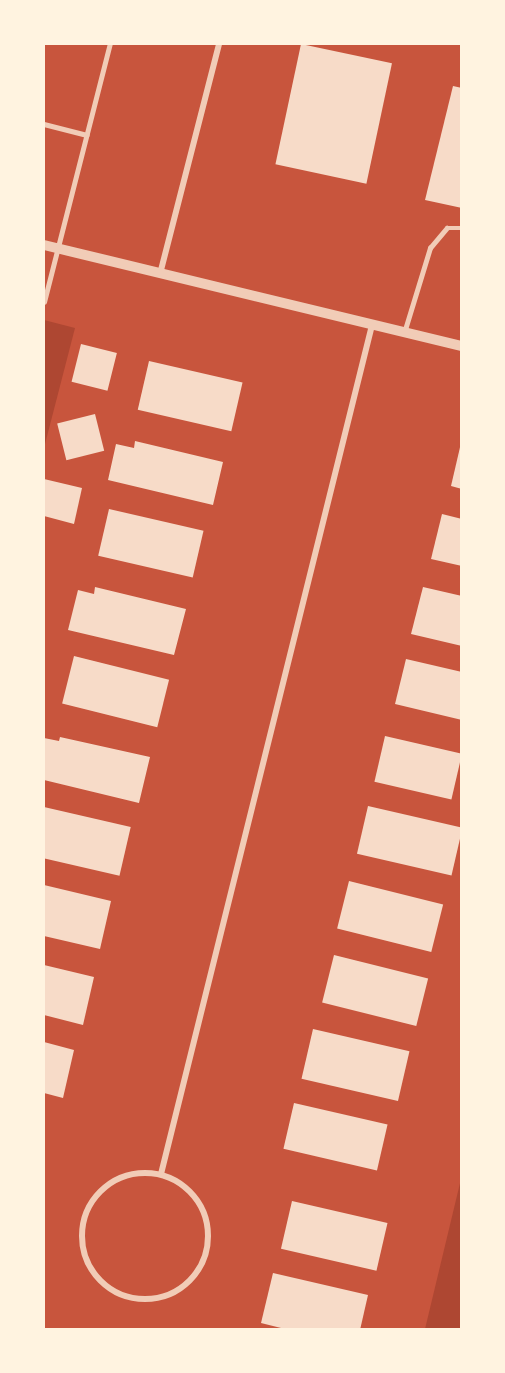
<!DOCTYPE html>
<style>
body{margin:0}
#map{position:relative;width:505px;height:1373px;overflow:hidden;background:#c8553d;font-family:"Open Sans",sans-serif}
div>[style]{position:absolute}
.green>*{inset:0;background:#ae4732}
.building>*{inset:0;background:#f7dbc8;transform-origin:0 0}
.service>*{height:4.5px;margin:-2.25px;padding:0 2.25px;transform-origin:2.25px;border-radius:2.25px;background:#f1ccb7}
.minor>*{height:6px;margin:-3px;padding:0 3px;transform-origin:3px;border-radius:3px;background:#f1ccb7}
.minor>.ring{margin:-3px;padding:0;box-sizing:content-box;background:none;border:6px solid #f1ccb7;border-radius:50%}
.tertiary>*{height:10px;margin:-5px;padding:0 5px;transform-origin:5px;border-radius:5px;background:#f1ccb7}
span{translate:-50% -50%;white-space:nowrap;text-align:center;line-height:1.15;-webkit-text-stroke:6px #fff3e0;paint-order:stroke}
.frame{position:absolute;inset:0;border:45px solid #fff3e0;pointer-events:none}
</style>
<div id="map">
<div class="green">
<i style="clip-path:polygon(44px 320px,75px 328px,44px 448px)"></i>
<i style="clip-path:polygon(461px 1179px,461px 1329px,425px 1329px)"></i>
</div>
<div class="building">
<i style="left:301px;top:44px;width:93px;height:123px;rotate:12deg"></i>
<i style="clip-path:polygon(453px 86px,462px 88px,462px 208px,425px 200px)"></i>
<i style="left:81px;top:344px;width:37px;height:39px;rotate:14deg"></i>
<i style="left:149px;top:361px;width:96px;height:50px;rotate:13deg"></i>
<i style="left:95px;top:414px;width:38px;height:39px;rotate:76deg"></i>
<i style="clip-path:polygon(135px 441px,223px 462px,213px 505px,108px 480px,116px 444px,134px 448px)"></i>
<i style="clip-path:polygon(461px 443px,462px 443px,462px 489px,451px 486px)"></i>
<i style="clip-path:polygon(44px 479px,82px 488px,74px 524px,44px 516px)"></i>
<i style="left:109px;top:509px;width:97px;height:48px;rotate:13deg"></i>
<i style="clip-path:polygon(442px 514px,462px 519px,462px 566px,431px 559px)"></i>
<i style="clip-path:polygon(95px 587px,186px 609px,174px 655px,68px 630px,78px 590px,94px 594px)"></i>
<i style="clip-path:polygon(423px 587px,462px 596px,462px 646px,411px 634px)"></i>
<i style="left:74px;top:656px;width:98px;height:49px;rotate:14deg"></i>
<i style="clip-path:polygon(406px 659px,462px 672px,462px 720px,395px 704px)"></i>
<i style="left:385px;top:736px;width:79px;height:47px;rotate:13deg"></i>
<i style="clip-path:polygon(60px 737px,150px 757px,139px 803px,44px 780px,44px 738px,59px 741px)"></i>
<i style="left:368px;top:806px;width:97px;height:49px;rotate:13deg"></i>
<i style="left:44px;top:807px;width:89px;height:50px;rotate:13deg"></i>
<i style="left:349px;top:881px;width:97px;height:49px;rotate:14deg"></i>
<i style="clip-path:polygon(44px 885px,111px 901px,100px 949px,44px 936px)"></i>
<i style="left:334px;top:955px;width:97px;height:49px;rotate:14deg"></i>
<i style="clip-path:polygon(44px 965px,94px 977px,83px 1025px,44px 1015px)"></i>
<i style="left:313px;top:1029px;width:99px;height:51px;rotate:13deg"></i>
<i style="clip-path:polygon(44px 1042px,74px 1050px,63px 1098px,44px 1093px)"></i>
<i style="left:294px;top:1103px;width:96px;height:47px;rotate:13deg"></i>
<i style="left:292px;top:1201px;width:98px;height:49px;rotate:13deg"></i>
<i style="clip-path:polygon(273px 1273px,368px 1295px,360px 1330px,289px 1330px,261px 1323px)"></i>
</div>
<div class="service">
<i style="left:44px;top:124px;width:44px;rotate:14.3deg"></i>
<i style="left:44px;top:302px;width:266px;rotate:-75.7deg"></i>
<i style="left:404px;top:333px;width:89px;rotate:-73deg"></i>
<i style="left:430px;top:248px;width:26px;rotate:-50deg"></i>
<i style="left:447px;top:228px;width:15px"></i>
</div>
<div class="minor">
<i style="left:160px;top:274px;width:237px;rotate:-75.6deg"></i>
<i class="ring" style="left:82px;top:1173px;width:120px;height:120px"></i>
<i style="left:161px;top:1174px;width:875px;rotate:-76.04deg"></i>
</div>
<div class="tertiary">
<i style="left:44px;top:245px;width:430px;rotate:13.6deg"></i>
</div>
<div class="frame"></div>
</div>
